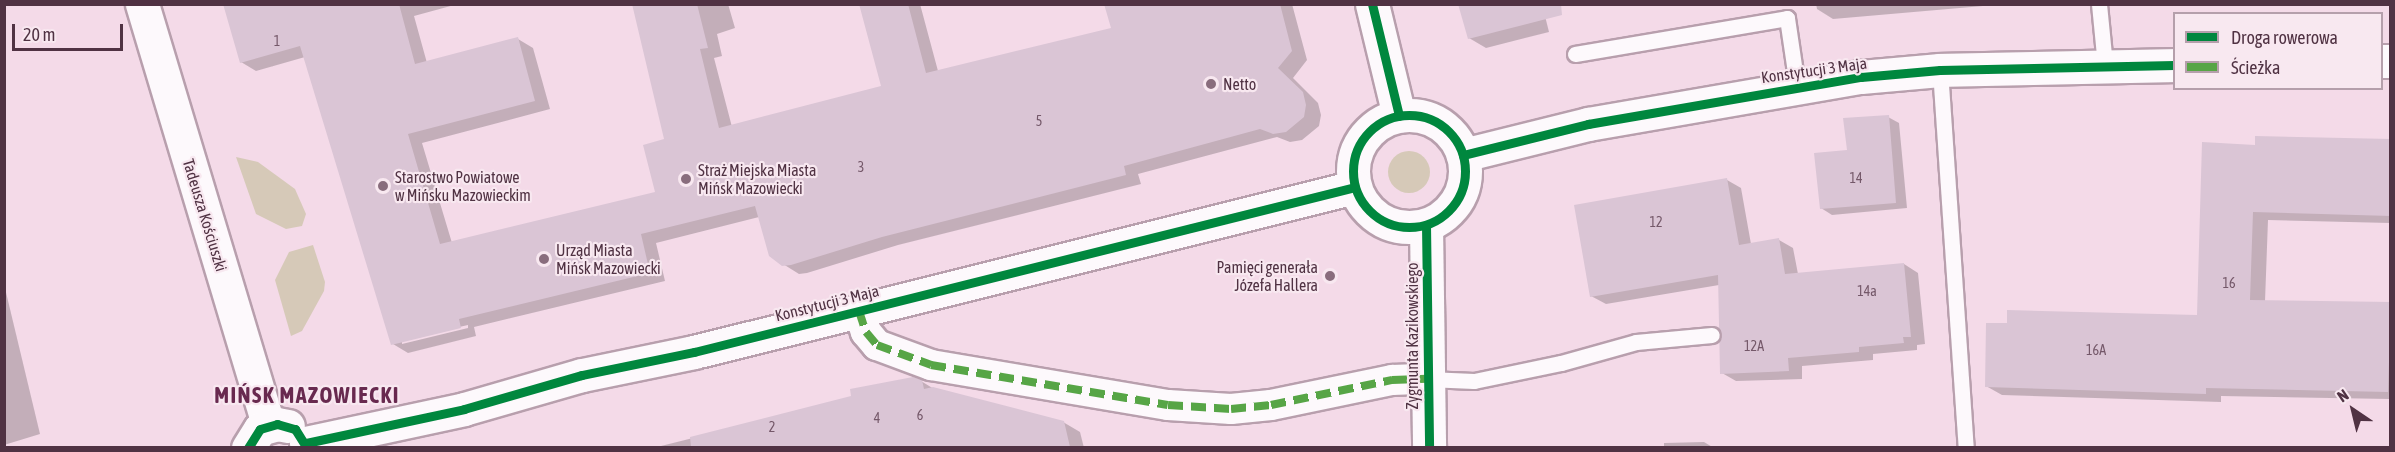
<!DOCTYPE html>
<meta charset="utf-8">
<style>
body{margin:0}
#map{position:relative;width:2395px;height:452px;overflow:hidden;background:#f4dae8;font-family:"Asap Condensed",sans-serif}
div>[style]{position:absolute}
.green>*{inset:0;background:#d6c9b8}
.round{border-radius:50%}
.shadow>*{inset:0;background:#0003}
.building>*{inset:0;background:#dac5d5}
.roads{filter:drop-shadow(2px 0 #b89fad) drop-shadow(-2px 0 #b89fad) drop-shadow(0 2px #b89fad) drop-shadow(0 -2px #b89fad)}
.lane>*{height:15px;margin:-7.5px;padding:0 7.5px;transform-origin:7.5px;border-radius:7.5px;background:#fdf9fc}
.street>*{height:30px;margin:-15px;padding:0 15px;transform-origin:15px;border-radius:15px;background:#fdf9fc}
.secondary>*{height:33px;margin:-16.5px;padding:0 16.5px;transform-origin:16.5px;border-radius:16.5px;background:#fdf9fc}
.secondary>.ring{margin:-16.5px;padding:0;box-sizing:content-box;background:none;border:33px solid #fdf9fc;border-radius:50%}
.quiet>*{height:8px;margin-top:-4px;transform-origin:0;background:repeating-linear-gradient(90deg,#57a546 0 15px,transparent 0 23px)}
.cycleway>*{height:9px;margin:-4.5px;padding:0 4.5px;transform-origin:4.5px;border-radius:4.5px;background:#00873e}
.cycleway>.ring{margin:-4.5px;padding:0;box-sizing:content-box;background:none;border:9px solid #00873e;border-radius:50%}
.dots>*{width:16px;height:16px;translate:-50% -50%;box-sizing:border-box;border:3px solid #f8e8f0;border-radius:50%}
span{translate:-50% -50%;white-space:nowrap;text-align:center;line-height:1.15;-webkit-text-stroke:4.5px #f8e8f0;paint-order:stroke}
.number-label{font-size:14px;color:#745869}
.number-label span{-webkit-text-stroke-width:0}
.street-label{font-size:16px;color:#503243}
.poi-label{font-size:16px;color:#503243}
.left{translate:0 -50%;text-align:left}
.right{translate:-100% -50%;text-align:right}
.district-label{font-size:22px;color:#68294f;font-weight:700;letter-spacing:1.5px}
.frame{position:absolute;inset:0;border:6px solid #503243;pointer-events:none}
.legend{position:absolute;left:2173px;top:12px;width:210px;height:78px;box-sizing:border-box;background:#f8e8f0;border:2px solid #b59fab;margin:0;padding:8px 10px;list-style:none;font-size:18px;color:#503243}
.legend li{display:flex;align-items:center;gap:12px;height:30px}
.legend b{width:30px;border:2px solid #b59fab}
.north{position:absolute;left:2323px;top:380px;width:60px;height:60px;-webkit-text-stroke:4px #f8e8f0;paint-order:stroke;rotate:325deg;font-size:16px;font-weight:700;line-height:24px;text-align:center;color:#503243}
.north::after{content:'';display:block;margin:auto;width:21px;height:27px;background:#503243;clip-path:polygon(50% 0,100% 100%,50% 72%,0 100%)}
.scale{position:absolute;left:12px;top:24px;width:111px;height:27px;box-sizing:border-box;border:3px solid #503243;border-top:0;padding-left:8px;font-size:18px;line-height:21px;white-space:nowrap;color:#503243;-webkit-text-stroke:4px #f8e8f0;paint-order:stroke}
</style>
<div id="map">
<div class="green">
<i class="round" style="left:1388px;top:151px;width:42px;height:42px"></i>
<i style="clip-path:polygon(236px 157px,258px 162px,295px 189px,306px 214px,302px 226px,286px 229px,256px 214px)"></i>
<i style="clip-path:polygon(313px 245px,325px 282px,324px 291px,302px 331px,291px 336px,275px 280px,289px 252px)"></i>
</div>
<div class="shadow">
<i style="clip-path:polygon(evenodd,225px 4px,458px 4px,414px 16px,427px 63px,518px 39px,533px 48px,550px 109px,422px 143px,452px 243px,657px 193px,666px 140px,633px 4px,728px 4px,735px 28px,717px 34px,722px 56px,714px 58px,732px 127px,883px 88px,860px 4px,920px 4px,938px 71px,1113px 29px,1106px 4px,1292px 4px,1307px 60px,1293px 78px,1318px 103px,1321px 115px,1319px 126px,1302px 140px,1290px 142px,1277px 137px,1138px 174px,1141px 184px,898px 245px,807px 273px,799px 274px,783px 264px,759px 217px,656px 243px,665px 281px,474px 327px,476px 336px,408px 353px,393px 344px,305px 57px,256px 71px,241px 62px,225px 4px,468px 325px,468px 328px,402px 344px,402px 340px,468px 325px)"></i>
<i style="clip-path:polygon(1542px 4px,1549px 32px,1486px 48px,1469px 38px)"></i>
<i style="clip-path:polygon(1816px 4px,2006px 4px,1833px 19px,1817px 9px)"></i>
<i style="clip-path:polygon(1888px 117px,1899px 123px,1907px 208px,1832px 215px,1821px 208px,1848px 151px)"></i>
<i style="clip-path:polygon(2390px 141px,2390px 223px,2268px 220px,2265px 302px,2390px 304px,2390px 399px,2221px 396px,2221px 402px,2002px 395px,1986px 386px,2199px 317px,2256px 146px)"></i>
<i style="clip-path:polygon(1727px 180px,1741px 188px,1751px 244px,1779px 240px,1793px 248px,1798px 274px,1904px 264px,1918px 273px,1925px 344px,1917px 345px,1917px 350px,1873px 354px,1873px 360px,1802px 366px,1802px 379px,1736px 381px,1722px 373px,1719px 285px,1606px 304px,1591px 296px)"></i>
<i style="clip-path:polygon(4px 284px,40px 434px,4px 445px)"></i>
<i style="clip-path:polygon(921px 381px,934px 389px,1063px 422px,1080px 432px,1084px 448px,653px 448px)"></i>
<i style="clip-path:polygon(1704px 442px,1714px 448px,1664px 448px,1664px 443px)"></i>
</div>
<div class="building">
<i style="clip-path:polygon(223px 4px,399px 4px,415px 64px,518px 37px,535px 101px,408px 134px,440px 244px,655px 192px,643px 145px,664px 139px,632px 4px,697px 4px,708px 48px,700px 49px,719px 128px,881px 86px,859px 4px,908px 4px,926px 73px,1111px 28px,1104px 4px,1280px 4px,1292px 51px,1278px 68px,1303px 92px,1306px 105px,1304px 117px,1286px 132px,1273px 134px,1260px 129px,1124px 166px,1126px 175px,882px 237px,791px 265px,782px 266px,769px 256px,755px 206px,641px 234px,650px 273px,459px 319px,461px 328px,391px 345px,300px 46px,240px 63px)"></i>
<i style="clip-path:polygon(1458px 4px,1561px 4px,1562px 15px,1468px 39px)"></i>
<i style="clip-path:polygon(1889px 115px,1896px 203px,1820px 209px,1814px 153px,1847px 150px,1843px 118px)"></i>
<i style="clip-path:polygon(2255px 136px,2391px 139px,2391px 216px,2253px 212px,2250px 300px,2391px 302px,2388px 392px,2206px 388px,2206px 394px,1985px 387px,1986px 323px,2007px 323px,2007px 310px,2197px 315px,2202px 142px,2255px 145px)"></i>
<i style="clip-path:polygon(1727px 178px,1739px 245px,1779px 238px,1785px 274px,1904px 263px,1911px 337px,1903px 337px,1904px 343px,1859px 347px,1859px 352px,1788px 358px,1789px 371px,1720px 374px,1718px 275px,1590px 297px,1574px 205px)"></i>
<i style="clip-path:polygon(913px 377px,922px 380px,924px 389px,933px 387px,1064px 421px,1070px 447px,691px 447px,690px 437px,851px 396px,850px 389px)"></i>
</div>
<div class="roads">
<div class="lane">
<i style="left:2099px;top:4px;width:61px;rotate:84.4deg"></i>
<i style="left:1575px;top:54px;width:215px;rotate:-9.6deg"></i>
<i style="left:1787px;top:18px;width:69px;rotate:81.6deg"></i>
<i style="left:1940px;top:70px;width:379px;rotate:86.1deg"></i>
<i style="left:1427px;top:379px;width:47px;rotate:2.4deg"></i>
<i style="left:1474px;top:381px;width:89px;rotate:-11.7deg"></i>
<i style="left:1561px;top:363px;width:78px;rotate:-15.6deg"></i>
<i style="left:1636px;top:342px;width:76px;rotate:-5.3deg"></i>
</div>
<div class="street">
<i style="left:859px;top:311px;width:22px;rotate:72deg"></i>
<i style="left:866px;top:332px;width:17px;rotate:50deg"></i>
<i style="left:877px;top:345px;width:58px;rotate:20.3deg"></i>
<i style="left:931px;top:365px;width:240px;rotate:9.6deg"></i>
<i style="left:1168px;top:405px;width:63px;rotate:3.6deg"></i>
<i style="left:1231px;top:409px;width:40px;rotate:-5.7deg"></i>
<i style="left:1271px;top:405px;width:124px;rotate:-11.7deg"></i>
<i style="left:1392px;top:380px;width:35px;rotate:-2deg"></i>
</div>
<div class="secondary">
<i style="left:142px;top:4px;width:439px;rotate:73.3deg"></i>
<i style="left:1372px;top:4px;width:115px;rotate:76.4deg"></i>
<i style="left:2382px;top:61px;width:8px"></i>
<i class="ring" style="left:1353px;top:115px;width:79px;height:79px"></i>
<i style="left:1463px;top:155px;width:129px;rotate:-13.9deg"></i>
<i style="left:1588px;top:124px;width:277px;rotate:-9.8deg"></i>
<i style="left:1861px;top:77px;width:79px;rotate:-5.1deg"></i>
<i style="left:1940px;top:70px;width:234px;rotate:-1.2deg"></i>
<i style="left:1426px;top:225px;width:223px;rotate:89.2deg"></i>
<i style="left:306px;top:443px;width:162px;rotate:-12.1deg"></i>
<i style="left:464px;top:409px;width:123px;rotate:-16.1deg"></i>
<i style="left:582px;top:375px;width:114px;rotate:-11.6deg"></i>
<i style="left:694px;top:352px;width:681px;rotate:-14.02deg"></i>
<i style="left:248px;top:448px;width:22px;rotate:-58deg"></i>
<i style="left:260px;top:429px;width:18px;rotate:-16deg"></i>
<i style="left:277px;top:424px;width:11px;rotate:10deg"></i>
</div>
</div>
<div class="quiet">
<i style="left:859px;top:311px;width:22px;rotate:72deg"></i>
<i style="left:866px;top:332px;width:17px;rotate:50deg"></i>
<i style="left:877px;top:345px;width:58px;rotate:20.3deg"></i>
<i style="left:931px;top:365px;width:240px;rotate:9.6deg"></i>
<i style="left:1168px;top:405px;width:63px;rotate:3.6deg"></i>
<i style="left:1231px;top:409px;width:40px;rotate:-5.7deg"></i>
<i style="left:1271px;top:405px;width:124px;rotate:-11.7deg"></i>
<i style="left:1392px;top:380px;width:35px;rotate:-2deg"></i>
</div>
<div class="cycleway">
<i style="left:1372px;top:4px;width:115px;rotate:76.4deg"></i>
<i class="ring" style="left:1353px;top:115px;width:103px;height:103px"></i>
<i style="left:1463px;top:155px;width:129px;rotate:-13.9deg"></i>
<i style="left:1588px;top:124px;width:277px;rotate:-9.8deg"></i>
<i style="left:1861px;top:77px;width:79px;rotate:-5.1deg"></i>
<i style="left:1940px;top:70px;width:234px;rotate:-1.2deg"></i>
<i style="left:1426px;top:225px;width:223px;rotate:89.2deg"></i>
<i style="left:306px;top:443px;width:162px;rotate:-12.1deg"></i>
<i style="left:464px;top:409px;width:123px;rotate:-16.1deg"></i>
<i style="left:582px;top:375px;width:114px;rotate:-11.6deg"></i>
<i style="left:694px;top:352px;width:681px;rotate:-14.02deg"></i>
<i style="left:248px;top:448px;width:22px;rotate:-58deg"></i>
<i style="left:260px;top:429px;width:18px;rotate:-16deg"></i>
<i style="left:277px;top:424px;width:19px;rotate:16deg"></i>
<i style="left:295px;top:429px;width:22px;rotate:58deg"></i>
</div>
<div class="dots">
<i style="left:1211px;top:84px;background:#896d7d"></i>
<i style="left:686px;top:179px;background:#896d7d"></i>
<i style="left:383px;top:186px;background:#896d7d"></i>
<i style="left:544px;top:259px;background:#896d7d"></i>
<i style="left:1330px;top:276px;background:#896d7d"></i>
</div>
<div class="number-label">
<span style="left:277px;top:41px">1</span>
<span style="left:1039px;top:121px">5</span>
<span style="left:861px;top:167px">3</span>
<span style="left:1856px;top:178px">14</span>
<span style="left:1656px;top:222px">12</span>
<span style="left:2229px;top:283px">16</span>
<span style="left:1867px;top:291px">14a</span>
<span style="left:1754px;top:346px">12A</span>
<span style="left:2096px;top:350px">16A</span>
<span style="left:920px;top:415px">6</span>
<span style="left:877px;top:418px">4</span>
<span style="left:772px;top:427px">2</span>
</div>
<div class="street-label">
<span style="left:1814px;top:70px;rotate:-8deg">Konstytucji 3 Maja</span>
<span style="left:205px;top:215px;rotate:73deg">Tadeusza Kościuszki</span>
<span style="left:827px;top:303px;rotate:-14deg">Konstytucji 3 Maja</span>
<span style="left:1412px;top:336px;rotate:-90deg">Zygmunta Kazikowskiego</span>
</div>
<div class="poi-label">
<span class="left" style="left:1223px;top:84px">Netto</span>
<span class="left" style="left:698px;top:179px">Straż Miejska Miasta<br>Mińsk Mazowiecki</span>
<span class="left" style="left:395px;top:186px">Starostwo Powiatowe<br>w Mińsku Mazowieckim</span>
<span class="left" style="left:556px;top:259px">Urząd Miasta<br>Mińsk Mazowiecki</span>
<span class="right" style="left:1318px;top:276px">Pamięci generała<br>Józefa Hallera</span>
</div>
<div class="district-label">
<span style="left:307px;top:396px">MIŃSK MAZOWIECKI</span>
</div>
<div class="frame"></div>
<ul class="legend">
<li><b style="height:8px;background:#00873e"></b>Droga rowerowa</li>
<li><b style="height:8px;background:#57a546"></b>Ścieżka</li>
</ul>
<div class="north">N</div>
<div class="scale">20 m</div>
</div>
